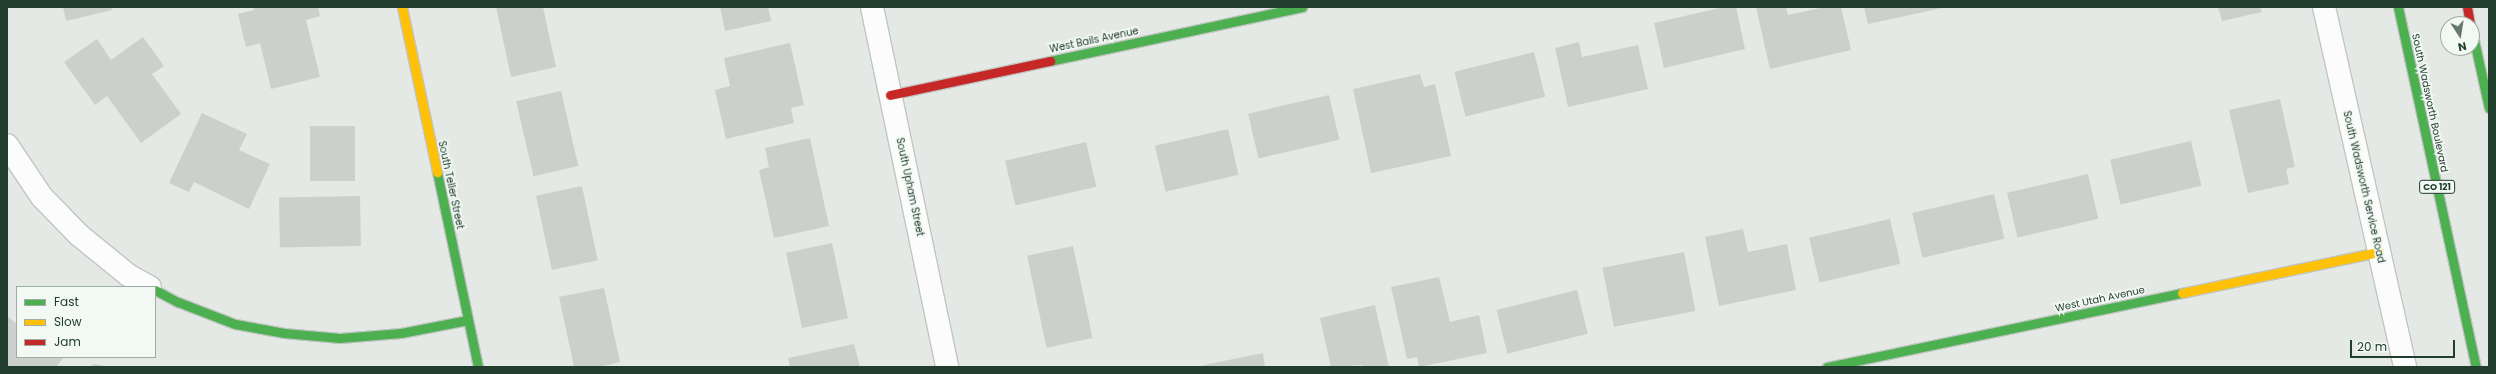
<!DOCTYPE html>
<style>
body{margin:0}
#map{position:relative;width:2496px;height:374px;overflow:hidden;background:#e4e9e5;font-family:Poppins,sans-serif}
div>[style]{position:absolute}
.building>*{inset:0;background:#cbd0cd;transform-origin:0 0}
.roads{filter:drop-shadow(1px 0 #c1c6c2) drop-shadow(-1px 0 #c1c6c2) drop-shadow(0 1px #c1c6c2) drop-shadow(0 -1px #c1c6c2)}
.street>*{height:22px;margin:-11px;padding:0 11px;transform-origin:11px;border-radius:11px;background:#fbfcfb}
.fast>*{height:9px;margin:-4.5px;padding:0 4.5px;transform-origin:4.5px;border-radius:4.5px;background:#4caf50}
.slow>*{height:9px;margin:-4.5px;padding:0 4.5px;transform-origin:4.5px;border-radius:4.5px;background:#ffc107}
.jam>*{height:9px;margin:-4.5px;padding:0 4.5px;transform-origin:4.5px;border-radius:4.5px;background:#c62828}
span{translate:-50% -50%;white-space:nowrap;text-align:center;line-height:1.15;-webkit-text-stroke:3.5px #f2f8f3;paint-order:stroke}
.shield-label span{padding:1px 3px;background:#f2f8f3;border:1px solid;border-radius:3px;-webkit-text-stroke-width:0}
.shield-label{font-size:9px;color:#213d2e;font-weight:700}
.street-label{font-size:10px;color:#213d2e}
.frame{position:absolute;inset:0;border:8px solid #213d2e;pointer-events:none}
.legend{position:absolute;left:16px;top:286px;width:140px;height:72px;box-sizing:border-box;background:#f2f8f3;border:1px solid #9eada4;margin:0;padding:5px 7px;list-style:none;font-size:12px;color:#213d2e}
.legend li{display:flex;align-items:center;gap:8px;height:20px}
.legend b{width:20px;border:1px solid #9eada4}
.north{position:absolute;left:2440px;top:16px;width:40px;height:40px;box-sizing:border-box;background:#f2f8f3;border:1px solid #9eada4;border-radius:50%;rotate:168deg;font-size:11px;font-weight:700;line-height:16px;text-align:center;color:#213d2e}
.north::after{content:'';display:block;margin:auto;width:14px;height:18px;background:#65796e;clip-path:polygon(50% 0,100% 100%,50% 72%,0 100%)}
.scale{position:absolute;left:2350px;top:340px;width:105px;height:18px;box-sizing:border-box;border:2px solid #213d2e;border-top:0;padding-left:5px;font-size:12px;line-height:14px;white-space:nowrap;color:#213d2e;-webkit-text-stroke:3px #f2f8f3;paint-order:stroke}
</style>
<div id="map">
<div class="building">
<i style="clip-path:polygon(63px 7px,111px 7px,112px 10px,66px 21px)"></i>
<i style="clip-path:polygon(254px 7px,318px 7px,320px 16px,306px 20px,320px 77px,271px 89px,260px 43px,246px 47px,238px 14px,254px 10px)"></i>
<i style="clip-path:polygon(496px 7px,543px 7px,556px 67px,511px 77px)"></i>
<i style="clip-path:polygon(720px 7px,768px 7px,771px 21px,725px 31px)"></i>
<i style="clip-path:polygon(1724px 7px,1736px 7px,1745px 49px,1664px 68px,1654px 23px)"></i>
<i style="clip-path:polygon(1756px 7px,1786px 7px,1788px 15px,1825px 7px,1841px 7px,1851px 50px,1770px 69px)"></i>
<i style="clip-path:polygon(1864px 7px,1942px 7px,1942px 8px,1868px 24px)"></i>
<i style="clip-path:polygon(2218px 7px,2260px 7px,2262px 12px,2222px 21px)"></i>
<i style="clip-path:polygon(143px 37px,164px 66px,152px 74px,181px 114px,141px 143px,107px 96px,95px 105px,64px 62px,97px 39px,111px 60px)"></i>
<i style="clip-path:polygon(1579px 42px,1582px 57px,1638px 45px,1648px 89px,1568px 107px,1555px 48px)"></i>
<i style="clip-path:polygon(790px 43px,804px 105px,791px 108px,794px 123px,726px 139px,715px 90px,730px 86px,724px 58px)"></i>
<i style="left:1534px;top:52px;width:46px;height:82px;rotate:76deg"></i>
<i style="clip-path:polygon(1420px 74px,1424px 87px,1435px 84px,1451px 156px,1371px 173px,1353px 89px)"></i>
<i style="left:561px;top:91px;width:77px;height:46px;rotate:77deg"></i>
<i style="left:1329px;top:95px;width:46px;height:83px;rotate:77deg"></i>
<i style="clip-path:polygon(2280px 99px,2295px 167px,2286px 169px,2289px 184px,2248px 193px,2229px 110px)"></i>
<i style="clip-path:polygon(202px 113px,247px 134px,239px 150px,270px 164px,249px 209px,194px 182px,189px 192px,169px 183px)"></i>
<i style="left:310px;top:126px;width:45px;height:55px"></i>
<i style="left:1228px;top:129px;width:47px;height:75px;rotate:77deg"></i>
<i style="clip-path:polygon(810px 138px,829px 226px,774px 238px,759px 170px,769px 167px,765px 148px)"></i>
<i style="left:2191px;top:141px;width:46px;height:83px;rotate:77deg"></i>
<i style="left:1086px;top:142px;width:46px;height:83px;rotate:77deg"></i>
<i style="left:2088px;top:174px;width:46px;height:83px;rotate:77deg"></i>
<i style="left:582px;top:186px;width:76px;height:47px;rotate:78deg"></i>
<i style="left:1994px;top:194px;width:46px;height:84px;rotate:77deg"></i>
<i style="left:360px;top:196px;width:50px;height:81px;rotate:89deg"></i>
<i style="left:1890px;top:219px;width:46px;height:83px;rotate:77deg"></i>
<i style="clip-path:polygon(1743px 229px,1748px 252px,1787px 244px,1796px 290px,1719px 306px,1705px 237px)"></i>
<i style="left:832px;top:243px;width:77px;height:47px;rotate:78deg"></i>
<i style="left:1073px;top:246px;width:94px;height:47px;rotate:78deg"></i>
<i style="left:1684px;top:252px;width:60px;height:83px;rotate:79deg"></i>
<i style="clip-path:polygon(1439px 277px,1450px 322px,1479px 315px,1487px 353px,1419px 367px,1417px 357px,1407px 359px,1391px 287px)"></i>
<i style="clip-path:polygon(604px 288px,620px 362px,599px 367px,574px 367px,559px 297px)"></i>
<i style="left:1577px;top:290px;width:45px;height:83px;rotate:76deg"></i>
<i style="clip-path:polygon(1375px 305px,1389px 367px,1363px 367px,1362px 365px,1331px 367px,1320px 318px)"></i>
<i style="clip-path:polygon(7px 316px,17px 324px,17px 357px,64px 357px,56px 367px,7px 367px)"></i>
<i style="clip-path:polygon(854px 344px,860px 367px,790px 367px,788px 358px)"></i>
<i style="clip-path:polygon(1263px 353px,1265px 367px,1204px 367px,1204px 365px)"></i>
<i style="clip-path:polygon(93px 364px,105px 366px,105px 367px,92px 367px)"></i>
</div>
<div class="roads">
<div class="street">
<i style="left:872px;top:7px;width:368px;rotate:78.2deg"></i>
<i style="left:2324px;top:7px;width:369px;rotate:77.3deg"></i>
<i style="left:7px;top:145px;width:63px;rotate:56.1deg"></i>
<i style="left:42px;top:197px;width:53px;rotate:45.8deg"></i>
<i style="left:79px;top:235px;width:63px;rotate:39.2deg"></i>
<i style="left:128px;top:275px;width:25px;rotate:29deg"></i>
</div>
<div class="fast">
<i style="left:2398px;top:7px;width:368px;rotate:77.8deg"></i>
<i style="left:2472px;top:31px;width:79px;rotate:77.6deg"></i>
<i style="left:1050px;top:61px;width:258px;rotate:-12.1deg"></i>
<i style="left:437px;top:172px;width:199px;rotate:78.1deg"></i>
<i style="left:155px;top:290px;width:26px;rotate:28deg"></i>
<i style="left:178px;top:302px;width:61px;rotate:21.1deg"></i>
<i style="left:235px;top:324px;width:50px;rotate:10.4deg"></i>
<i style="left:284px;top:333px;width:56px;rotate:5.1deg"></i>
<i style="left:340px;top:338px;width:61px;rotate:-4.7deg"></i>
<i style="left:401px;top:333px;width:68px;rotate:-11deg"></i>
<i style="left:1827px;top:367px;width:363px;rotate:-11.8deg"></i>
</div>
<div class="slow">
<i style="left:402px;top:7px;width:169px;rotate:78deg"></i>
<i style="left:2182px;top:293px;width:201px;rotate:-11.8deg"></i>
</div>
<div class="jam">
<i style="left:2467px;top:7px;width:17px;rotate:80deg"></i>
<i style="left:890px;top:95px;width:164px;rotate:-12deg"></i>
</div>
</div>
<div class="shield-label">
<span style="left:2437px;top:187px">CO 121</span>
</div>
<div class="street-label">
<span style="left:1094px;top:40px;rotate:-12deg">West Bails Avenue</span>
<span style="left:2430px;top:103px;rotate:78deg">South Wadsworth Boulevard</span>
<span style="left:451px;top:185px;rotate:78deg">South Teller Street</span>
<span style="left:910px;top:187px;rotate:78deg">South Upham Street</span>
<span style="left:2364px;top:187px;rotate:77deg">South Wadsworth Service Road</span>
<span style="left:2100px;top:299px;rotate:-12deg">West Utah Avenue</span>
</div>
<div class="frame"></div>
<ul class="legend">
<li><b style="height:5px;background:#4caf50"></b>Fast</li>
<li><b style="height:5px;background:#ffc107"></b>Slow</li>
<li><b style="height:5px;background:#c62828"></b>Jam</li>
</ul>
<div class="north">N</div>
<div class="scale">20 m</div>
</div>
